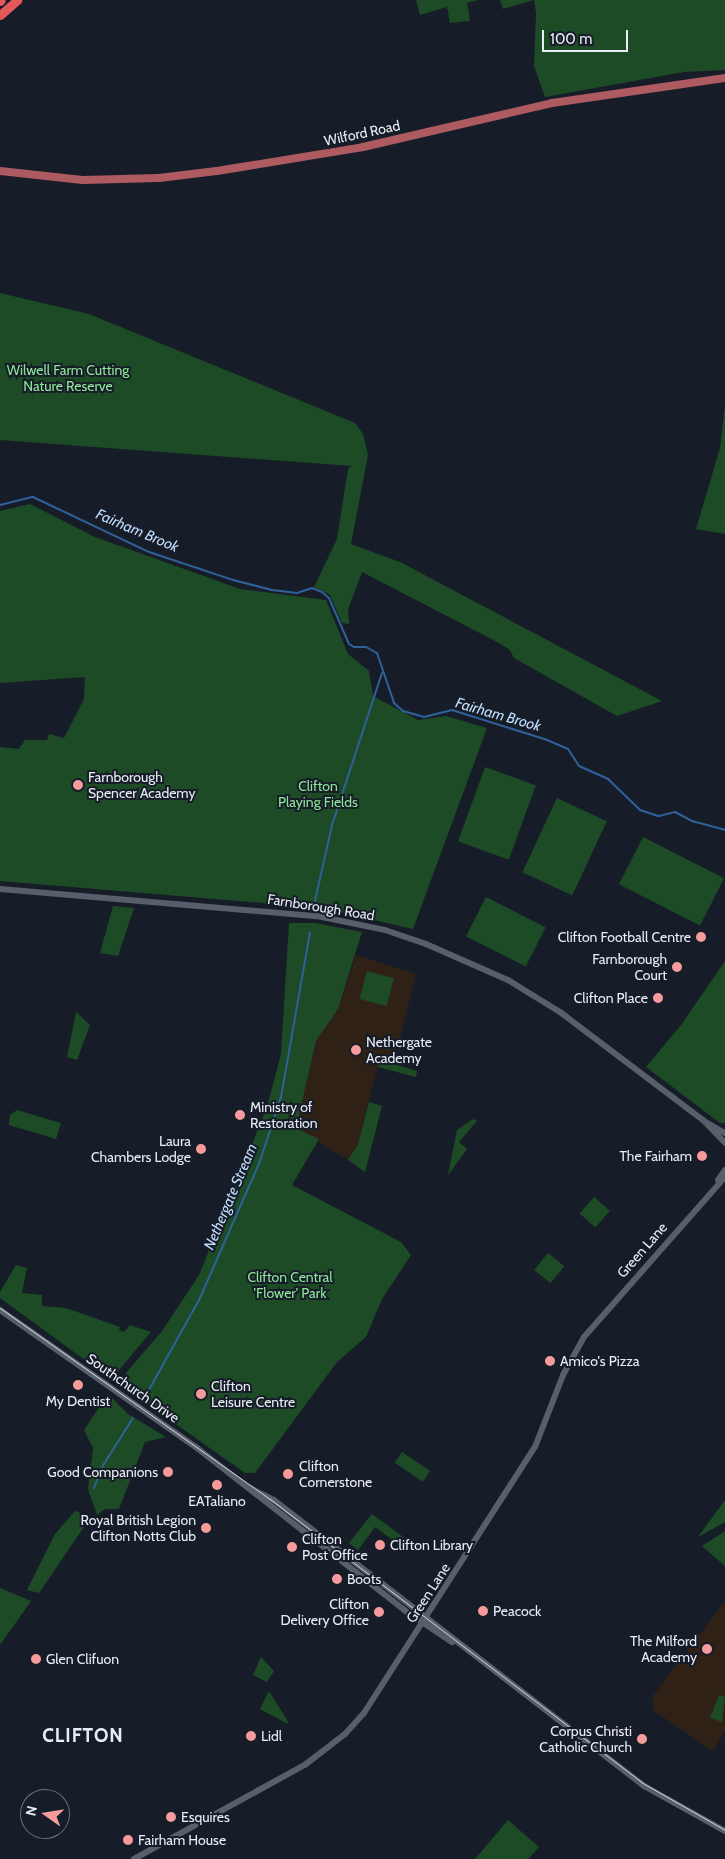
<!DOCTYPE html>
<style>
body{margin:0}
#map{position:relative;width:725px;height:1859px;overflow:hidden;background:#171d28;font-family:Cabin,sans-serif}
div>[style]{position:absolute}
.education>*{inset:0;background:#2f2115}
.green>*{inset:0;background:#1c4b25;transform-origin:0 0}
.stream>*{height:2px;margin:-1px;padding:0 1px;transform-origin:1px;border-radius:1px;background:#2f619b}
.minor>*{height:6px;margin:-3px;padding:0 3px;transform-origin:3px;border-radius:3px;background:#575f6b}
.major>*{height:8px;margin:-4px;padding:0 4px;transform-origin:4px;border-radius:4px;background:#ad5a61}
.highway>*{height:9px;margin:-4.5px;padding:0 4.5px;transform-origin:4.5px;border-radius:4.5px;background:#e6575a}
.tram>*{height:1px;margin:-0.5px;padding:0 0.5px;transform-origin:0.5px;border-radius:0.5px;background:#c1c5ce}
.dots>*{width:14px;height:14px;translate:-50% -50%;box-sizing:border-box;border:2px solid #171d28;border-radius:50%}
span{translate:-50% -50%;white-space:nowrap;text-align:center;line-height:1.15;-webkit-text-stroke:4px #171d28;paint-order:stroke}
.street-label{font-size:14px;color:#e8ecf4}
.park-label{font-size:14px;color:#8de698}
.poi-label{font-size:14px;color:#e8ecf4}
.left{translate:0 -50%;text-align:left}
.right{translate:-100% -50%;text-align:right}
.water-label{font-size:15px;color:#c0dcfd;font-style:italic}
.district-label{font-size:19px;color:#e8ecf4;font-weight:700;letter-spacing:1px}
.north{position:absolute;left:20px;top:1789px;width:50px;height:50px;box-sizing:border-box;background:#171d28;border:1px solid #6b707a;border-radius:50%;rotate:283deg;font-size:14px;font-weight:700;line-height:20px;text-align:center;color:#e8ecf4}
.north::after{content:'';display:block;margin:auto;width:18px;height:22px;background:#f59b9b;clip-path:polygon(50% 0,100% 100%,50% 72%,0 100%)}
.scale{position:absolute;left:542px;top:30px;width:86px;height:22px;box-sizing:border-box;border:2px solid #e8ecf4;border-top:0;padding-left:6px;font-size:15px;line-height:18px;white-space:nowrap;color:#e8ecf4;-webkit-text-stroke:4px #171d28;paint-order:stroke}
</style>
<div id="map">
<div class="education">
<i style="clip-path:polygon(356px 955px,416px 974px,394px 1063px,379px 1060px,358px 1144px,348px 1160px,296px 1128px,316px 1041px,338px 1009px)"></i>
<i style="clip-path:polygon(725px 1601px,725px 1731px,713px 1751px,654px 1711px,652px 1697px)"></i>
</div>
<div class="green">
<i style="clip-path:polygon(416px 0,478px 0,467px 3px,470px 21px,450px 23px,447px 7px,420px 15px)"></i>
<i style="clip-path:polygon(500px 0,725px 0,725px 70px,684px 72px,545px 97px,534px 66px,536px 13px,534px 0,503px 9px)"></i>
<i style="clip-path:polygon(0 293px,89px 314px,355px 423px,363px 434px,368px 455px,351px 544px,400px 562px,662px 701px,617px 716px,514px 658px,510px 650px,499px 643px,362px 572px,348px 609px,349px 624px,342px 623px,330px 595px,314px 587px,337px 539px,348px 469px,352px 466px,0 440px)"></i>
<i style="clip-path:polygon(725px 404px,725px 534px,696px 529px,720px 448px)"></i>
<i style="clip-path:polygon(30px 504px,95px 537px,240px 589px,326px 600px,348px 654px,369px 671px,373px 696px,418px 720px,446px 716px,487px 728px,413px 929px,322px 908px,0 881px,0 747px,19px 749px,25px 740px,47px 740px,49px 734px,64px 738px,84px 699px,85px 677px,0 683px,0 511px)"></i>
<i style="left:485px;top:767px;width:54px;height:79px;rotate:20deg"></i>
<i style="left:557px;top:798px;width:55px;height:82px;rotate:25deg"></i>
<i style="left:643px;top:837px;width:91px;height:53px;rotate:27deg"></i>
<i style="left:486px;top:897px;width:67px;height:44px;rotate:27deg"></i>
<i style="clip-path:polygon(113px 906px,134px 908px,118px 956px,100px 953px)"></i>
<i style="clip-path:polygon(289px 923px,316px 923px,362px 932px,338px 1009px,316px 1041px,296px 1128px,319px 1139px,292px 1185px,401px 1242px,411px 1255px,382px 1299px,366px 1337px,337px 1362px,255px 1473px,245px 1473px,122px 1386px,120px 1380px,162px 1331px,199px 1275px,267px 1107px,281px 1054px)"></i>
<i style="clip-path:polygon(725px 961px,725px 1123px,720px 1123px,646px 1067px,681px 1025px)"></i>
<i style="left:367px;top:971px;width:28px;height:29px;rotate:15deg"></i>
<i style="clip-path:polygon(76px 1012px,90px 1025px,77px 1060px,67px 1057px)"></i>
<i style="clip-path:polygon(380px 1060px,417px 1071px,416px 1077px,378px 1067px)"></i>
<i style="clip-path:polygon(369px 1102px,382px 1106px,365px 1172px,348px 1160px,358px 1144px)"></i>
<i style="clip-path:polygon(17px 1110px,61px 1123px,56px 1139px,9px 1125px,10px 1115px)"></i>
<i style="clip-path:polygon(473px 1119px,477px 1121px,459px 1142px,467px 1149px,448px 1175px,457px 1130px)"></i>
<i style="left:594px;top:1197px;width:21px;height:22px;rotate:41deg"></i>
<i style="left:548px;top:1253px;width:21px;height:22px;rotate:39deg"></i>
<i style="clip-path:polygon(16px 1265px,27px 1268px,22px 1293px,42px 1295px,42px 1306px,66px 1308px,120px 1327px,119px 1330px,124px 1332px,130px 1325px,151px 1332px,113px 1377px,107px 1376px,0 1298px,0 1292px)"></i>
<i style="clip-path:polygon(108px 1394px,128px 1414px,166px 1437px,145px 1442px,119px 1509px,105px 1509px,97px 1515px,88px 1489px,93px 1448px,84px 1430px)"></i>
<i style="left:402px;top:1452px;width:34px;height:13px;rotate:34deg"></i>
<i style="clip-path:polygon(725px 1500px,725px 1522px,698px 1537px)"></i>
<i style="clip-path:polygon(75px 1511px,84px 1514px,86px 1524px,39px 1593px,27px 1590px,55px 1534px)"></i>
<i style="clip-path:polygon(372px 1514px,406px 1539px,401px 1546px,375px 1527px,358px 1550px,349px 1543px)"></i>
<i style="clip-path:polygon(725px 1531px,725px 1566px,702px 1546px)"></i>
<i style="clip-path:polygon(0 1588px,31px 1601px,0 1645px)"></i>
<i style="clip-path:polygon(261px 1657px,274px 1671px,267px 1682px,253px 1675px)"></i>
<i style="clip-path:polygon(269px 1691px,287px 1720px,288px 1724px,260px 1709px)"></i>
<i style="clip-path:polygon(719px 1695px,725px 1697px,722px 1722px,710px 1718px)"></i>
<i style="clip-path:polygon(508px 1820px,539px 1847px,528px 1859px,475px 1859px)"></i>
</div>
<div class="stream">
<i style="left:0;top:505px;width:34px;rotate:-14deg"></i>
<i style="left:33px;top:497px;width:128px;rotate:25.4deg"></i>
<i style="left:149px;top:552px;width:89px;rotate:18.4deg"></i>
<i style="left:233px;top:580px;width:40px;rotate:14.4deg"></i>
<i style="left:272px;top:590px;width:25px;rotate:7deg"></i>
<i style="left:297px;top:593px;width:16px;rotate:-18deg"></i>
<i style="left:312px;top:588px;width:11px;rotate:22deg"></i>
<i style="left:322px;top:592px;width:9px;rotate:41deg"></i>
<i style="left:329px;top:598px;width:50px;rotate:66.5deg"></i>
<i style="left:349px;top:644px;width:6px;rotate:31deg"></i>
<i style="left:354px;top:647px;width:12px"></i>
<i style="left:366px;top:647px;width:13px;rotate:29deg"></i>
<i style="left:377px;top:653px;width:53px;rotate:71.2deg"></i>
<i style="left:394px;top:703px;width:12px;rotate:42deg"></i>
<i style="left:403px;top:711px;width:22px;rotate:16deg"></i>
<i style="left:424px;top:717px;width:29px;rotate:-14deg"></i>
<i style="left:452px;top:710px;width:100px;rotate:17.5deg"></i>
<i style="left:547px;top:740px;width:23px;rotate:23deg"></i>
<i style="left:568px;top:749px;width:20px;rotate:57deg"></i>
<i style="left:579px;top:766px;width:32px;rotate:24deg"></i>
<i style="left:608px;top:779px;width:45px;rotate:44.1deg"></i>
<i style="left:640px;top:810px;width:20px;rotate:18deg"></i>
<i style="left:659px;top:816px;width:16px;rotate:-14deg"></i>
<i style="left:675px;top:812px;width:19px;rotate:28deg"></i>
<i style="left:692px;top:821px;width:34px;rotate:15deg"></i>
<i style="left:315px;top:901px;width:78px;rotate:-77.4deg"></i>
<i style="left:332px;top:825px;width:160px;rotate:-71.8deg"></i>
<i style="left:145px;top:1397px;width:113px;rotate:-60.9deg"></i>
<i style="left:200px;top:1298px;width:150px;rotate:-66.3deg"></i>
<i style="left:260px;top:1161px;width:67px;rotate:-71.8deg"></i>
<i style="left:281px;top:1097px;width:167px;rotate:-80deg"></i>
<i style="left:94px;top:1488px;width:22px;rotate:-69deg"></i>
<i style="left:102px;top:1467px;width:58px;rotate:-57.7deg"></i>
</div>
<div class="minor">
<i style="left:0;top:889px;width:318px;rotate:4.9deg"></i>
<i style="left:317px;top:916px;width:69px;rotate:11.6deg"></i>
<i style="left:385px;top:930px;width:43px;rotate:18.9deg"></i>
<i style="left:426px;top:944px;width:90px;rotate:23.7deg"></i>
<i style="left:508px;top:980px;width:61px;rotate:31.6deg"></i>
<i style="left:560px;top:1012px;width:181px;rotate:37.1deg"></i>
<i style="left:704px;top:1121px;width:24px;rotate:30deg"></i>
<i style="left:705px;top:1122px;width:29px;rotate:46deg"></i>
<i style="left:718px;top:1180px;width:12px;rotate:-55deg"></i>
<i style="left:0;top:1310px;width:241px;rotate:35deg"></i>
<i style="left:197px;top:1448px;width:263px;rotate:38deg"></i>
<i style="left:404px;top:1610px;width:58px;rotate:33.7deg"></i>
<i style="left:250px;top:1488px;width:27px;rotate:27deg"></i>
<i style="left:274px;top:1500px;width:468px;rotate:37.7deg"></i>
<i style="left:644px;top:1786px;width:93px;rotate:29.1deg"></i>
<i style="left:134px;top:1859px;width:196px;rotate:-28.9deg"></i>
<i style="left:306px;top:1764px;width:49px;rotate:-37.6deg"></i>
<i style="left:345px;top:1734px;width:28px;rotate:-48deg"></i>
<i style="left:364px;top:1713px;width:316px;rotate:-57.3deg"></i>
<i style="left:535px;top:1447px;width:77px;rotate:-68.7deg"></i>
<i style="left:563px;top:1375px;width:43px;rotate:-61.1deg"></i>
<i style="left:584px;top:1337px;width:213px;rotate:-48.6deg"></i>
</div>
<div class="major">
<i style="left:0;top:171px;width:83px;rotate:6.2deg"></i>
<i style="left:83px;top:180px;width:76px;rotate:-1.5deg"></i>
<i style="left:159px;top:178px;width:58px;rotate:-6.9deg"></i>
<i style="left:217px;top:171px;width:148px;rotate:-9.3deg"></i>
<i style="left:363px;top:147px;width:194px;rotate:-13.1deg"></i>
<i style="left:552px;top:103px;width:175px;rotate:-8.2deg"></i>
</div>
<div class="highway">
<i style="left:0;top:1px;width:1px;rotate:-45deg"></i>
<i style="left:0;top:15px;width:23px;rotate:-41deg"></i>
</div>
<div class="tram">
<i style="left:0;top:1308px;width:331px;rotate:35.3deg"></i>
<i style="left:270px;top:1499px;width:467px;rotate:37.3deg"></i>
<i style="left:641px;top:1782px;width:97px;rotate:29.7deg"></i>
</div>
<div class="dots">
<i style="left:78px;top:785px;background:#f59b9b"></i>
<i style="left:701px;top:937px;background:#f59b9b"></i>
<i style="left:677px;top:967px;background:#f59b9b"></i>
<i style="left:658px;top:998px;background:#f59b9b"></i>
<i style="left:356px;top:1050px;background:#f59b9b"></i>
<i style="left:240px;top:1115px;background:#f59b9b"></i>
<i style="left:201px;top:1149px;background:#f59b9b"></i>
<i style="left:702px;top:1156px;background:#f59b9b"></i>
<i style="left:550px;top:1361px;background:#f59b9b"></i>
<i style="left:78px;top:1385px;background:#f59b9b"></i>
<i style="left:201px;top:1394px;background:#f59b9b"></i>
<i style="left:168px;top:1472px;background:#f59b9b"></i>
<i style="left:288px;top:1474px;background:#f59b9b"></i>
<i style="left:217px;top:1485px;background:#f59b9b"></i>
<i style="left:206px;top:1528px;background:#f59b9b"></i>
<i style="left:380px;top:1545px;background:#f59b9b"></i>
<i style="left:292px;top:1547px;background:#f59b9b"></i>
<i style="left:337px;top:1579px;background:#f59b9b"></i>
<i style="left:483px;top:1611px;background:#f59b9b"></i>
<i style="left:379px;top:1612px;background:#f59b9b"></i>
<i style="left:707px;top:1649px;background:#f59b9b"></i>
<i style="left:36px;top:1659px;background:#f59b9b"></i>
<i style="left:251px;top:1736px;background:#f59b9b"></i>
<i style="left:642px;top:1739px;background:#f59b9b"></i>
<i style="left:171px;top:1817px;background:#f59b9b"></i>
<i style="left:128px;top:1840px;background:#f59b9b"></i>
</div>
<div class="street-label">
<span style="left:362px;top:133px;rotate:-12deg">Wilford Road</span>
<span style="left:321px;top:907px;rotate:9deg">Farnborough Road</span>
<span style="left:642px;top:1250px;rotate:-49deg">Green Lane</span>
<span style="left:133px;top:1388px;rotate:35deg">Southchurch Drive</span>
<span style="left:428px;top:1593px;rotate:-57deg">Green Lane</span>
</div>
<div class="park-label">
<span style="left:68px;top:378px">Wilwell Farm Cutting<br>Nature Reserve</span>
<span style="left:318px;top:794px">Clifton<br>Playing Fields</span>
<span style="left:290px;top:1285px">Clifton Central<br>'Flower' Park</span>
</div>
<div class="poi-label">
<span class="left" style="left:88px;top:785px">Farnborough<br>Spencer Academy</span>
<span class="right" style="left:691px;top:937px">Clifton Football Centre</span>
<span class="right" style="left:667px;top:967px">Farnborough<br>Court</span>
<span class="right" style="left:648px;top:998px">Clifton Place</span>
<span class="left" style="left:366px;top:1050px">Nethergate<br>Academy</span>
<span class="left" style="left:250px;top:1115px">Ministry of<br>Restoration</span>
<span class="right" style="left:191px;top:1149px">Laura<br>Chambers Lodge</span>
<span class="right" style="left:692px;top:1156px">The Fairham</span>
<span class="left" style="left:560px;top:1361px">Amico's Pizza</span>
<span class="left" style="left:211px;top:1394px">Clifton<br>Leisure Centre</span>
<span style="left:78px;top:1401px">My Dentist</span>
<span class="left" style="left:299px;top:1474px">Clifton<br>Cornerstone</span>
<span class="right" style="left:158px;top:1472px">Good Companions</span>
<span style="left:217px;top:1501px">EATaliano</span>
<span class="right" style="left:196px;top:1528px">Royal British Legion<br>Clifton Notts Club</span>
<span class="left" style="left:302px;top:1547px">Clifton<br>Post Office</span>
<span class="left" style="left:390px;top:1545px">Clifton Library</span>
<span class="left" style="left:347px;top:1579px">Boots</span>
<span class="right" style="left:369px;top:1612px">Clifton<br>Delivery Office</span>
<span class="left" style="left:493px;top:1611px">Peacock</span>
<span class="right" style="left:697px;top:1649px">The Milford<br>Academy</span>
<span class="left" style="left:46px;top:1659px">Glen Clifuon</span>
<span class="right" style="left:632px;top:1739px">Corpus Christi<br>Catholic Church</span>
<span class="left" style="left:261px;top:1736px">Lidl</span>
<span class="left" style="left:181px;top:1817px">Esquires</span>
<span class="left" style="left:138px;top:1840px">Fairham House</span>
</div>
<div class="water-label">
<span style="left:137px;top:531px;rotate:23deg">Fairham Brook</span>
<span style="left:498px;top:715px;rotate:16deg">Fairham Brook</span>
<span style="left:231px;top:1197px;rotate:-67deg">Nethergate Stream</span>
</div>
<div class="district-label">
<span style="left:83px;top:1736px">CLIFTON</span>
</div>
<div class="north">N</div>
<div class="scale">100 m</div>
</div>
